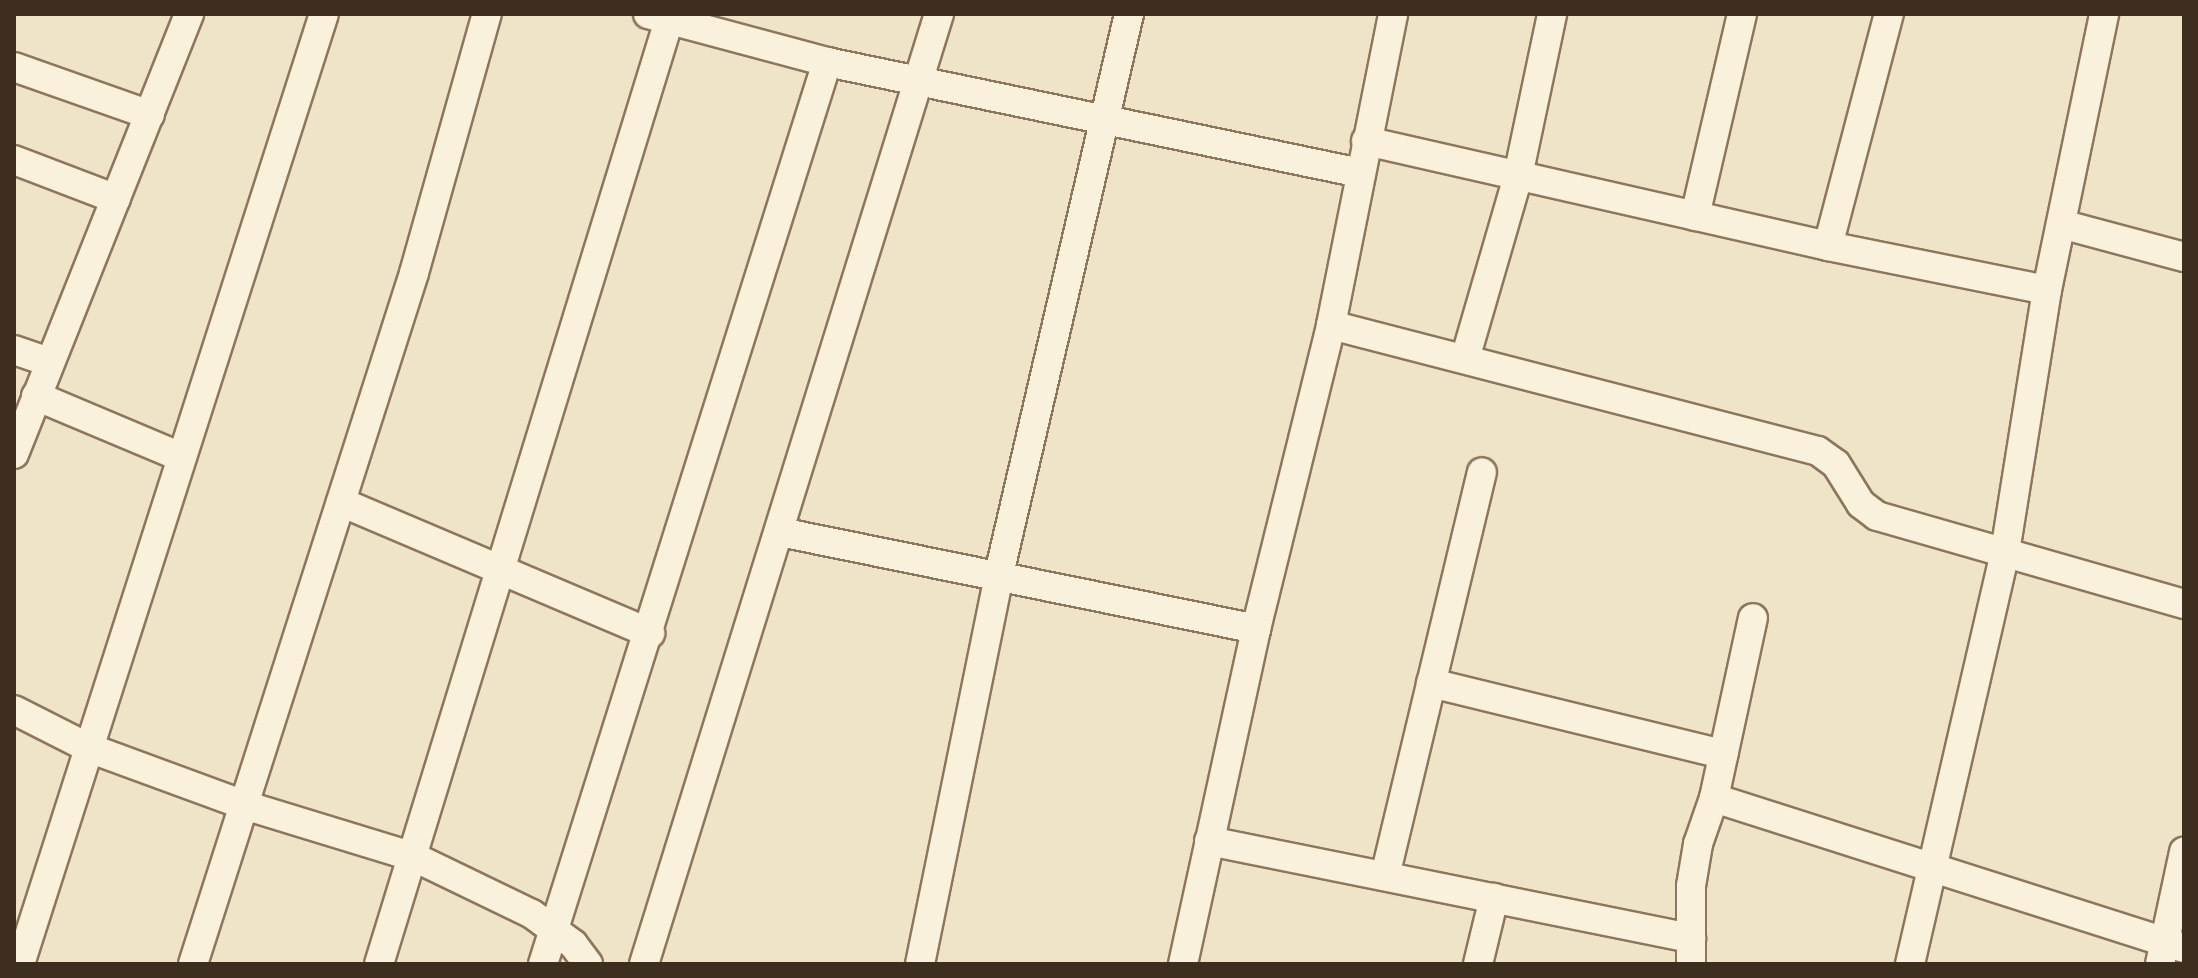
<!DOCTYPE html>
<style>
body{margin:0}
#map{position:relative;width:2198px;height:978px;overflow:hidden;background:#f0e4c8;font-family:"Libre Baskerville",serif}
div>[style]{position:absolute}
.roads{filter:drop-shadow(2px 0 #8d765c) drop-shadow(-2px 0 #8d765c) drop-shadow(0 2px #8d765c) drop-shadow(0 -2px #8d765c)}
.minor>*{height:28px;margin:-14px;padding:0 14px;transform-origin:14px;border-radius:14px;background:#faf1dc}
span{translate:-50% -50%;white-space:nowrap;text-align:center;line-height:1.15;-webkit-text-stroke:6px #f7eed8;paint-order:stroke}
.frame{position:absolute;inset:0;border:16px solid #3d2e20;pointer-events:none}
</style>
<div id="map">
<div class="roads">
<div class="minor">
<i style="left:648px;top:14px;width:185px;rotate:15deg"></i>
<i style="left:827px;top:62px;width:544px;rotate:11.76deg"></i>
<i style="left:14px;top:67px;width:144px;rotate:19.4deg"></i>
<i style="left:1366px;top:141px;width:474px;rotate:12.8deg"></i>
<i style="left:1828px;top:246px;width:223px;rotate:11.4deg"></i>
<i style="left:14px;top:160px;width:109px;rotate:20.9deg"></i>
<i style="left:1695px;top:216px;width:207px;rotate:-76.9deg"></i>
<i style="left:2061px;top:224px;width:127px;rotate:15deg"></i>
<i style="left:1828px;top:246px;width:240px;rotate:-75.3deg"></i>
<i style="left:1331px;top:325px;width:503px;rotate:14.51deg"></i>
<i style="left:1818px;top:451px;width:22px;rotate:36deg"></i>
<i style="left:1836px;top:464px;width:47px;rotate:58deg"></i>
<i style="left:1861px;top:504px;width:20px;rotate:37deg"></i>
<i style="left:1877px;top:516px;width:319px;rotate:16deg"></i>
<i style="left:14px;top:350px;width:37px;rotate:19deg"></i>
<i style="left:1465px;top:359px;width:191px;rotate:-73.8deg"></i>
<i style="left:1518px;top:176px;width:166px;rotate:-78.1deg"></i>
<i style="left:36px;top:396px;width:157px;rotate:22.8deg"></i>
<i style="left:14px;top:454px;width:474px;rotate:-68.3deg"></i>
<i style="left:341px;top:502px;width:336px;rotate:23deg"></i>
<i style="left:780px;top:532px;width:486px;rotate:11.5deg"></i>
<i style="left:1431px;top:683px;width:301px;rotate:13.7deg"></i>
<i style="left:14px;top:710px;width:84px;rotate:26.9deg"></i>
<i style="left:89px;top:748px;width:165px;rotate:20.2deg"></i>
<i style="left:244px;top:805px;width:178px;rotate:17deg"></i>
<i style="left:414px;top:857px;width:131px;rotate:25.8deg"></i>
<i style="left:532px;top:914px;width:51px;rotate:36.2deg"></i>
<i style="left:573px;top:944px;width:25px;rotate:53deg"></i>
<i style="left:1714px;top:798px;width:493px;rotate:17.7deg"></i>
<i style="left:1209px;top:841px;width:492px;rotate:11.4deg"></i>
<i style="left:1385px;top:876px;width:415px;rotate:-76.5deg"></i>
<i style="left:20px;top:964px;width:997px;rotate:-72.26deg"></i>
<i style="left:193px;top:964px;width:725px;rotate:-72.26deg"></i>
<i style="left:414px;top:273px;width:269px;rotate:-74.3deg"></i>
<i style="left:379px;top:964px;width:988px;rotate:-72.92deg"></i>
<i style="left:543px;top:964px;width:946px;rotate:-72.52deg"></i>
<i style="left:644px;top:964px;width:995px;rotate:-72.75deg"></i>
<i style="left:920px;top:964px;width:398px;rotate:-78.5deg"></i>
<i style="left:999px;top:574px;width:575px;rotate:-76.93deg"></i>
<i style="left:1183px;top:964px;width:343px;rotate:-77.7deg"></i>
<i style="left:1256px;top:629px;width:313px;rotate:-76.1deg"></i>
<i style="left:1331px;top:325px;width:317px;rotate:-78.7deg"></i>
<i style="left:1478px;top:964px;width:68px;rotate:-76.4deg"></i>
<i style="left:1691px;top:964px;width:78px;rotate:-90deg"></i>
<i style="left:1691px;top:886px;width:43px;rotate:-80.5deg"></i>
<i style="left:1698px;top:844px;width:49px;rotate:-70.8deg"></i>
<i style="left:1714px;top:798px;width:184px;rotate:-77.8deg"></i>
<i style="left:1910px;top:964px;width:423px;rotate:-77deg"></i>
<i style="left:2005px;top:552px;width:265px;rotate:-80.9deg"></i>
<i style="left:2047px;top:290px;width:282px;rotate:-78.3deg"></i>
<i style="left:2160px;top:964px;width:115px;rotate:-77.9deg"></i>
</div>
</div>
<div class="frame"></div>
</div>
